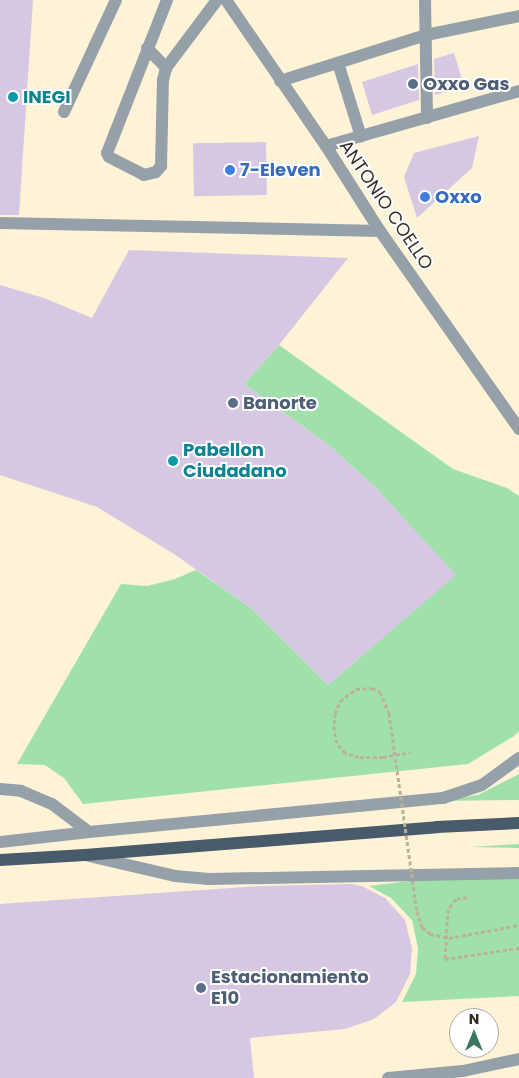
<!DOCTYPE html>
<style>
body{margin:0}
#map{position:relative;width:519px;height:1078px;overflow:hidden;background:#fef2d7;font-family:Poppins,sans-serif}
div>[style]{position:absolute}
.green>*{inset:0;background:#a0e1ab}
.building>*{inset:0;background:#d6c8e2;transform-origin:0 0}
.path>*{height:3px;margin-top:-1.5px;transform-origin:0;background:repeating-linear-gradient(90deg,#bab19b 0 4px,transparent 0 6.5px)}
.service>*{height:12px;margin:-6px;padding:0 6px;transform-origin:6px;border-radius:6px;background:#95a0a8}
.tertiary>*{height:12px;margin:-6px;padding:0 6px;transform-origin:6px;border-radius:6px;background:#95a0a8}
.primary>*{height:12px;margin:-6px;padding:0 6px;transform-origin:6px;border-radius:6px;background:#485b6a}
.path-bridge>*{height:3px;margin-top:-1.5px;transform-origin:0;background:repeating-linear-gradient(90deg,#bab19b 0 4px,transparent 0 6.5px)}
.dots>*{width:14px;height:14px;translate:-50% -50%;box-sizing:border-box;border:2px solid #fff;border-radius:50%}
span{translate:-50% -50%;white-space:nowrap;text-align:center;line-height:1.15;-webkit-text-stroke:4px #fff;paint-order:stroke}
.service-label{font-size:18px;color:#4e5e75;font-weight:700}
.left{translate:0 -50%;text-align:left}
.culture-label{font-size:18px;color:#0d838f;font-weight:700}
.shop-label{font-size:18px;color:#366cbe;font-weight:700}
.street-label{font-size:18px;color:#342f24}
.north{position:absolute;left:449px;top:1008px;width:50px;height:50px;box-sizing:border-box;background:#fff;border:1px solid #aeaca7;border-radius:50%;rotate:0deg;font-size:14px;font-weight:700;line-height:20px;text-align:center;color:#342f24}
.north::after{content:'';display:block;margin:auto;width:18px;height:22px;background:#3a7763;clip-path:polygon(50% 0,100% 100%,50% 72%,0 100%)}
</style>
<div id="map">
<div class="green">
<i style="clip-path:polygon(279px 345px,453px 469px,507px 488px,519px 496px,519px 731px,514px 736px,468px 764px,83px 804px,64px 778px,45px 765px,17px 764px,121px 584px,147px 586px,175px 579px,196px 570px,251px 608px,328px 685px,455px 575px,376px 488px,330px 446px,244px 384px)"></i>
<i style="clip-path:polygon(519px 774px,519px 800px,438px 801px,478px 795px)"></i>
<i style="clip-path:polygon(519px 844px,519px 848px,469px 847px)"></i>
<i style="clip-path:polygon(441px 877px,519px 878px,519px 996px,402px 1002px,416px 974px,418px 948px,412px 920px,391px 898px,369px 886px)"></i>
</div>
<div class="building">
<i style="clip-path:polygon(0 0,33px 0,19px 215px,0 215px)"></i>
<i style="clip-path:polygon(454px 53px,464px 86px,435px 95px,434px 59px)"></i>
<i style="clip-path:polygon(418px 64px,419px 100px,372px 115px,362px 82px)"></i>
<i style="clip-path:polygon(479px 136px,472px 168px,417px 218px,404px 177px,414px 153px)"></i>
<i style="left:266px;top:142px;width:53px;height:73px;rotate:89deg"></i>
<i style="clip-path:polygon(129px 250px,348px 258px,279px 345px,244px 384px,330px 446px,376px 488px,456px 575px,328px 685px,251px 608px,174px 554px,97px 507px,0 475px,0 285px,44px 298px,92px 318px)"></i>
<i style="clip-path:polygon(351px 884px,362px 886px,385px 898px,405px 920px,412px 948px,410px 974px,396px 1002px,374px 1019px,345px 1029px,250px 1038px,254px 1078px,0 1078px,0 904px,260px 886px)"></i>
</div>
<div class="path">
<i style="left:383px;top:757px;width:28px;rotate:-10deg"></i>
<i style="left:467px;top:897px;width:11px;rotate:170deg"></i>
<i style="left:456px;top:899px;width:13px;rotate:129deg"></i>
<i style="left:448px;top:909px;width:50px;rotate:93.4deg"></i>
<i style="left:445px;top:959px;width:75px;rotate:-8.5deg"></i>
</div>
<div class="service">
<i style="left:167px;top:0;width:164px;rotate:111.4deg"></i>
<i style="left:107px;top:153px;width:4px;rotate:63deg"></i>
<i style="left:109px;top:157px;width:39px;rotate:27deg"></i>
<i style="left:144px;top:175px;width:12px;rotate:-14deg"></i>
<i style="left:156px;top:172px;width:8px;rotate:-50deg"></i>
<i style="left:161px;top:166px;width:86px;rotate:-88.7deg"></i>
<i style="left:163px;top:80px;width:12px;rotate:-76deg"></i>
<i style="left:166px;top:68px;width:85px;rotate:-53.1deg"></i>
<i style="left:425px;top:0;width:118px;rotate:89deg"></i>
<i style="left:147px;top:48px;width:28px;rotate:46deg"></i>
<i style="left:338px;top:63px;width:77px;rotate:72.7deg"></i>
<i style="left:280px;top:81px;width:153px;rotate:-17.5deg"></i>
<i style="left:426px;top:35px;width:95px;rotate:-11.5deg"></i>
<i style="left:64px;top:112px;width:123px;rotate:-65.1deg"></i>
<i style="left:326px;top:146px;width:201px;rotate:-15.9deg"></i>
<i style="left:0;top:223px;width:380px;rotate:1.2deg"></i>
<i style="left:0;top:789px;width:21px;rotate:5deg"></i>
<i style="left:21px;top:791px;width:34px;rotate:23deg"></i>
<i style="left:52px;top:804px;width:46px;rotate:37.1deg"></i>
<i style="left:89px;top:856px;width:88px;rotate:13.1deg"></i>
<i style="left:175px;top:876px;width:34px;rotate:5deg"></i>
<i style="left:209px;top:879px;width:310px;rotate:-1.1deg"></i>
<i style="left:388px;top:1078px;width:75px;rotate:-5.3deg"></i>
<i style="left:463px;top:1071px;width:57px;rotate:-12.1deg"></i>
</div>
<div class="tertiary">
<i style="left:226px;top:0;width:177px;rotate:55.6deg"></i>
<i style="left:326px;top:146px;width:101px;rotate:57.6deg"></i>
<i style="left:380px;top:231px;width:242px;rotate:54.9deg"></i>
<i style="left:0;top:842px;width:90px;rotate:-6.4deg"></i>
<i style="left:89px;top:832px;width:356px;rotate:-5.5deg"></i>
<i style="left:443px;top:798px;width:41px;rotate:-18.4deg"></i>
<i style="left:482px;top:785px;width:46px;rotate:-36.1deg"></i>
</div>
<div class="primary">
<i style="left:0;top:860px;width:85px;rotate:-3.4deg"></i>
<i style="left:85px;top:855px;width:353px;rotate:-4.5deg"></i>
<i style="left:437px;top:827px;width:82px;rotate:-2.8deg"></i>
</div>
<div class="path-bridge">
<i style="left:383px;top:757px;width:24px;rotate:180deg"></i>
<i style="left:359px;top:757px;width:15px;rotate:-164deg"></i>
<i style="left:345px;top:753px;width:13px;rotate:-129deg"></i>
<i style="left:337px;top:743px;width:13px;rotate:-103deg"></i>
<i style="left:334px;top:730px;width:16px;rotate:-86deg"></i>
<i style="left:335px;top:714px;width:14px;rotate:-69deg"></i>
<i style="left:340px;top:701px;width:20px;rotate:-37deg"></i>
<i style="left:356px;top:689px;width:16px;rotate:-4deg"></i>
<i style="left:372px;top:688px;width:9px;rotate:27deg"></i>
<i style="left:380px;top:692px;width:23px;rotate:67deg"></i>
<i style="left:389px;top:713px;width:200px;rotate:82deg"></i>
<i style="left:417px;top:911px;width:17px;rotate:73deg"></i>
<i style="left:422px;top:927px;width:11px;rotate:41deg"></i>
<i style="left:430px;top:934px;width:19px;rotate:12deg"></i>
<i style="left:449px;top:938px;width:71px;rotate:-10.5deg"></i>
</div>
<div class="dots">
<i style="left:413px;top:84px;background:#5c6f8a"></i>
<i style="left:13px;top:97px;background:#0f9aa8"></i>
<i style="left:230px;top:170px;background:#3f7fe0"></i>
<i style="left:425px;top:197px;background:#3f7fe0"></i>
<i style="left:233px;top:403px;background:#5c6f8a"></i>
<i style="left:173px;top:461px;background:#0f9aa8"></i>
<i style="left:201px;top:988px;background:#5c6f8a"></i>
</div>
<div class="service-label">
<span class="left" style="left:423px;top:84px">Oxxo Gas</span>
<span class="left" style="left:243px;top:403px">Banorte</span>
<span class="left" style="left:211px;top:988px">Estacionamiento<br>E10</span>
</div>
<div class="culture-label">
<span class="left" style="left:23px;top:97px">INEGI</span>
<span class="left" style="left:183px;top:461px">Pabellon<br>Ciudadano</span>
</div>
<div class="shop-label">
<span class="left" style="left:240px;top:170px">7-Eleven</span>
<span class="left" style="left:435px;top:197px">Oxxo</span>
</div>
<div class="street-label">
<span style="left:386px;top:205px;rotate:56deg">ANTONIO COELLO</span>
</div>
<div class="north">N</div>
</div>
